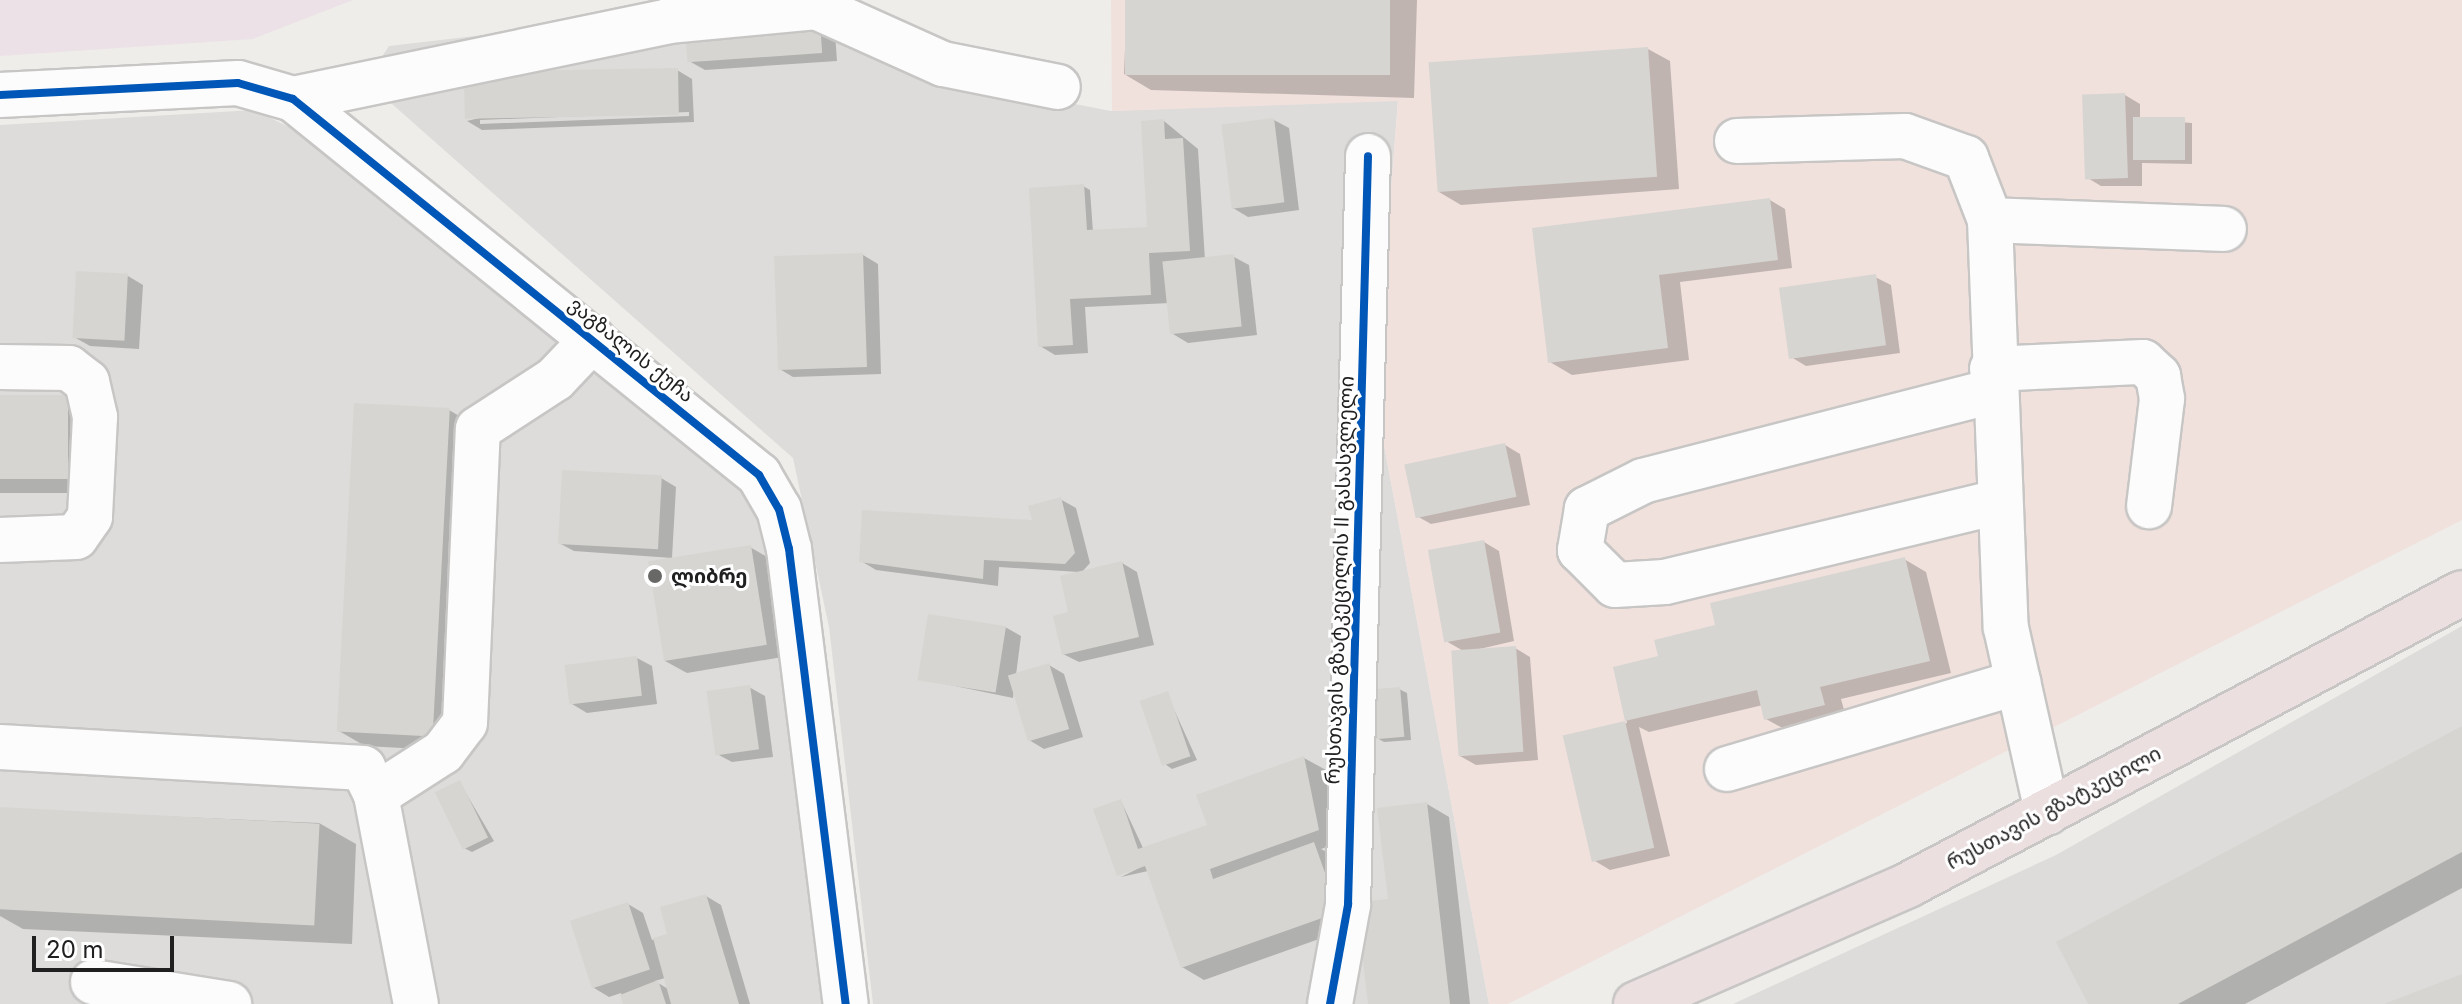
<!DOCTYPE html>
<meta charset="utf-8">
<style>
body{margin:0}
#map{position:relative;width:2462px;height:1004px;overflow:hidden;background:#eeede9;font-family:Inter,"Noto Sans Georgian",sans-serif}
div>[style]{position:absolute}
.residential>*{inset:0;background:#dddcda}
.commercial>*{inset:0;background:#f1e1dd}
.industrial>*{inset:0;background:#ece1e7}
.shadow>*{inset:0;background:#0003}
.building>*{inset:0;background:#d7d5d1;transform-origin:0 0}
.roads{filter:drop-shadow(2px 0 #c7c6c5) drop-shadow(-2px 0 #c7c6c5) drop-shadow(0 2px #c7c6c5) drop-shadow(0 -2px #c7c6c5)}
.minor>*{height:44px;margin:-22px;padding:0 22px;transform-origin:22px;border-radius:22px;background:#fcfcfc}
.highway>*{height:44px;margin:-22px;padding:0 22px;transform-origin:22px;border-radius:22px;background:#ebdfe0}
.cycleway>*{height:8px;margin:-4px;padding:0 4px;transform-origin:4px;border-radius:4px;background:#0057b8}
.dots>*{width:22px;height:22px;translate:-50% -50%;box-sizing:border-box;border:4px solid #fff;border-radius:50%}
span{translate:-50% -50%;white-space:nowrap;text-align:center;line-height:1.15;-webkit-text-stroke:6px #fff;paint-order:stroke}
.street-label{font-size:20px;color:#202020}
.poi-label{font-size:20px;color:#202020;font-weight:700}
.left{translate:0 -50%;text-align:left}
.scale{position:absolute;left:32px;top:936px;width:142px;height:36px;box-sizing:border-box;border:4px solid #202020;border-top:0;padding-left:10px;font-size:24px;line-height:28px;white-space:nowrap;color:#202020;-webkit-text-stroke:6px #fff;paint-order:stroke}
</style>
<div id="map">
<div class="residential">
<i style="clip-path:polygon(789px 0,821px 0,898px 70px,1111px 111px,1398px 100px,1375px 397px,1489px 1004px,873px 1004px,829px 627px,793px 458px,366px 81px,389px 46px)"></i>
<i style="clip-path:polygon(254px 110px,293px 129px,736px 468px,769px 540px,836px 1004px,0 1004px,0 125px)"></i>
<i style="clip-path:polygon(2462px 626px,2462px 1004px,1733px 1004px,2056px 855px)"></i>
</div>
<div class="commercial">
<i style="clip-path:polygon(1111px 0,2462px 0,2462px 520px,1508px 1004px,1489px 1004px,1375px 397px,1398px 101px,1112px 111px)"></i>
</div>
<div class="industrial">
<i style="clip-path:polygon(0 0,353px 0,253px 39px,0 56px)"></i>
</div>
<div class="shadow">
<i style="clip-path:polygon(1127px 0,1417px 0,1414px 98px,1151px 90px,1124px 74px)"></i>
<i style="clip-path:polygon(687px 33px,835px 33px,837px 61px,705px 70px,689px 61px)"></i>
<i style="clip-path:polygon(1648px 49px,1670px 61px,1679px 189px,1461px 205px,1439px 192px)"></i>
<i style="clip-path:polygon(evenodd,677px 70px,692px 79px,694px 122px,482px 130px,467px 121px,677px 70px,689px 112px,689px 116px,480px 124px,480px 120px,689px 112px)"></i>
<i style="clip-path:polygon(2125px 95px,2140px 104px,2140px 119px,2192px 123px,2192px 164px,2142px 163px,2142px 186px,2101px 186px,2086px 177px)"></i>
<i style="clip-path:polygon(1274px 120px,1289px 128px,1299px 210px,1248px 217px,1233px 208px)"></i>
<i style="clip-path:polygon(1164px 121px,1198px 149px,1205px 260px,1234px 257px,1249px 265px,1257px 335px,1188px 343px,1173px 334px,1170px 303px,1085px 307px,1088px 353px,1055px 355px,1040px 346px,1083px 186px,1090px 190px,1093px 232px,1149px 229px)"></i>
<i style="clip-path:polygon(1770px 200px,1785px 209px,1792px 268px,1680px 282px,1689px 360px,1572px 375px,1550px 362px,1534px 230px)"></i>
<i style="clip-path:polygon(863px 255px,878px 264px,881px 374px,793px 377px,778px 368px)"></i>
<i style="clip-path:polygon(78px 273px,128px 276px,143px 285px,139px 349px,90px 346px,74px 337px)"></i>
<i style="clip-path:polygon(1875px 277px,1891px 285px,1900px 353px,1806px 366px,1791px 357px)"></i>
<i style="clip-path:polygon(0 397px,67px 397px,94px 412px,94px 493px,0 493px)"></i>
<i style="clip-path:polygon(449px 410px,476px 426px,458px 751px,365px 746px,339px 731px)"></i>
<i style="clip-path:polygon(1505px 445px,1520px 454px,1530px 505px,1431px 524px,1415px 515px)"></i>
<i style="clip-path:polygon(661px 478px,676px 487px,672px 558px,574px 551px,559px 543px)"></i>
<i style="clip-path:polygon(1060px 499px,1076px 508px,1090px 563px,1081px 573px,1122px 563px,1137px 572px,1154px 645px,1079px 662px,1063px 654px,1079px 572px,999px 567px,998px 586px,876px 570px,861px 561px,1035px 523px)"></i>
<i style="clip-path:polygon(1484px 542px,1499px 551px,1514px 641px,1471px 651px,1515px 648px,1530px 657px,1538px 760px,1476px 765px,1460px 756px,1465px 652px,1446px 641px)"></i>
<i style="clip-path:polygon(750px 547px,772px 560px,788px 656px,687px 673px,665px 661px)"></i>
<i style="clip-path:polygon(1904px 559px,1926px 572px,1951px 673px,1841px 699px,1846px 717px,1788px 731px,1766px 719px,1763px 705px,1649px 732px,1639px 727px,1670px 856px,1610px 870px,1595px 861px,1566px 737px,1627px 723px,1615px 668px,1661px 658px,1717px 627px)"></i>
<i style="clip-path:polygon(1005px 627px,1021px 636px,1016px 675px,1049px 665px,1064px 674px,1083px 737px,1044px 749px,1029px 740px,1014px 687px,1013px 698px,921px 679px)"></i>
<i style="clip-path:polygon(637px 658px,652px 666px,657px 704px,587px 713px,572px 704px)"></i>
<i style="clip-path:polygon(749px 687px,765px 696px,773px 757px,732px 762px,717px 754px)"></i>
<i style="clip-path:polygon(1399px 689px,1407px 693px,1411px 740px,1384px 742px,1377px 738px)"></i>
<i style="clip-path:polygon(1167px 694px,1197px 760px,1172px 769px,1165px 764px)"></i>
<i style="clip-path:polygon(2462px 728px,2462px 888px,2245px 1004px,2091px 1004px)"></i>
<i style="clip-path:polygon(1304px 758px,1326px 770px,1340px 842px,1321px 849px,1336px 857px,1359px 923px,1390px 900px,1427px 804px,1449px 817px,1470px 1004px,1370px 1004px,1361px 924px,1204px 980px,1182px 967px,1148px 871px,1121px 877px,1153px 861px,1118px 875px,1121px 801px,1144px 850px,1209px 826px)"></i>
<i style="clip-path:polygon(460px 783px,494px 841px,472px 852px,464px 848px)"></i>
<i style="clip-path:polygon(0 809px,319px 823px,356px 844px,352px 944px,23px 929px,0 916px)"></i>
<i style="clip-path:polygon(evenodd,706px 896px,721px 905px,750px 1004px,625px 1004px,621px 993px,609px 997px,594px 988px,628px 904px,643px 913px,652px 940px,670px 936px,706px 896px,665px 978px,668px 989px,655px 981px,665px 978px)"></i>
</div>
<div class="building">
<i style="left:1125px;top:0;width:265px;height:75px"></i>
<i style="left:820px;top:22px;width:31px;height:135px;rotate:86deg"></i>
<i style="left:1648px;top:47px;width:130px;height:220px;rotate:86deg"></i>
<i style="left:678px;top:68px;width:47px;height:214px;rotate:89deg"></i>
<i style="left:2125px;top:93px;width:85px;height:43px;rotate:88deg"></i>
<i style="left:2133px;top:117px;width:52px;height:43px"></i>
<i style="left:1274px;top:118px;width:85px;height:53px;rotate:83deg"></i>
<i style="clip-path:polygon(1164px 119px,1165px 139px,1183px 138px,1190px 251px,1149px 253px,1151px 295px,1070px 299px,1073px 345px,1038px 347px,1029px 188px,1084px 184px,1087px 230px,1147px 227px,1141px 121px)"></i>
<i style="clip-path:polygon(1770px 198px,1778px 260px,1659px 275px,1668px 348px,1548px 363px,1532px 228px)"></i>
<i style="left:863px;top:253px;width:114px;height:89px;rotate:88deg"></i>
<i style="left:1234px;top:254px;width:73px;height:72px;rotate:84deg"></i>
<i style="left:76px;top:271px;width:52px;height:67px;rotate:3deg"></i>
<i style="left:1876px;top:274px;width:72px;height:98px;rotate:82deg"></i>
<i style="left:0;top:395px;width:68px;height:84px"></i>
<i style="left:354px;top:403px;width:96px;height:329px;rotate:3deg"></i>
<i style="left:1505px;top:443px;width:55px;height:103px;rotate:78deg"></i>
<i style="left:562px;top:470px;width:100px;height:74px;rotate:3deg"></i>
<i style="clip-path:polygon(1061px 497px,1075px 553px,1065px 564px,984px 560px,983px 579px,859px 562px,862px 510px,1032px 520px,1028px 506px)"></i>
<i style="left:1484px;top:540px;width:94px;height:57px;rotate:80deg"></i>
<i style="left:751px;top:545px;width:101px;height:104px;rotate:81deg"></i>
<i style="clip-path:polygon(1905px 557px,1930px 661px,1820px 687px,1825px 705px,1764px 720px,1757px 690px,1625px 721px,1613px 667px,1658px 656px,1654px 640px,1715px 625px,1710px 603px)"></i>
<i style="clip-path:polygon(1122px 561px,1139px 637px,1062px 655px,1053px 616px,1068px 612px,1060px 576px)"></i>
<i style="left:928px;top:614px;width:79px;height:67px;rotate:9deg"></i>
<i style="left:1516px;top:646px;width:106px;height:65px;rotate:86deg"></i>
<i style="left:637px;top:656px;width:40px;height:73px;rotate:83deg"></i>
<i style="left:1049px;top:663px;width:69px;height:43px;rotate:73deg"></i>
<i style="left:750px;top:685px;width:65px;height:44px;rotate:82deg"></i>
<i style="left:1400px;top:687px;width:50px;height:29px;rotate:85deg"></i>
<i style="left:1168px;top:691px;width:69px;height:30px;rotate:71deg"></i>
<i style="left:1625px;top:721px;width:130px;height:64px;rotate:77deg"></i>
<i style="clip-path:polygon(2462px 726px,2462px 852px,2178px 1004px,2088px 1004px,2056px 942px)"></i>
<i style="clip-path:polygon(1304px 756px,1319px 830px,1210px 869px,1213px 879px,1314px 842px,1339px 912px,1181px 968px,1145px 866px,1117px 876px,1093px 809px,1121px 799px,1138px 849px,1207px 825px,1196px 795px)"></i>
<i style="left:460px;top:780px;width:64px;height:28px;rotate:64deg"></i>
<i style="clip-path:polygon(1427px 802px,1450px 1004px,1368px 1004px,1356px 902px,1388px 899px,1377px 808px)"></i>
<i style="left:0;top:807px;width:320px;height:102px;rotate:3deg"></i>
<i style="clip-path:polygon(706px 894px,739px 1004px,671px 1004px,653px 938px,667px 934px,660px 907px)"></i>
<i style="left:628px;top:902px;width:71px;height:61px;rotate:72deg"></i>
<i style="clip-path:polygon(2462px 974px,2462px 1004px,2384px 1004px)"></i>
<i style="clip-path:polygon(658px 980px,666px 1004px,623px 1004px,620px 995px)"></i>
</div>
<div class="roads">
<div class="minor">
<i style="left:0;top:95px;width:238px;rotate:-2.9deg"></i>
<i style="left:238px;top:83px;width:57px;rotate:16.2deg"></i>
<i style="left:293px;top:99px;width:599px;rotate:38.9deg"></i>
<i style="left:759px;top:475px;width:39px;rotate:60deg"></i>
<i style="left:779px;top:509px;width:41px;rotate:76deg"></i>
<i style="left:789px;top:549px;width:459px;rotate:82.9deg"></i>
<i style="left:293px;top:99px;width:383px;rotate:-11.7deg"></i>
<i style="left:668px;top:21px;width:149px;rotate:-5.4deg"></i>
<i style="left:816px;top:7px;width:139px;rotate:24.2deg"></i>
<i style="left:943px;top:64px;width:117px;rotate:11.3deg"></i>
<i style="left:1737px;top:141px;width:168px;rotate:-1.7deg"></i>
<i style="left:1905px;top:136px;width:65px;rotate:19.8deg"></i>
<i style="left:1966px;top:158px;width:66px;rotate:68.8deg"></i>
<i style="left:1990px;top:220px;width:408px;rotate:87.8deg"></i>
<i style="left:2006px;top:628px;width:189px;rotate:77.4deg"></i>
<i style="left:1990px;top:220px;width:234px;rotate:2.2deg"></i>
<i style="left:0;top:367px;width:69px;rotate:0.8deg"></i>
<i style="left:69px;top:368px;width:23px;rotate:38deg"></i>
<i style="left:87px;top:382px;width:36px;rotate:77deg"></i>
<i style="left:95px;top:417px;width:100px;rotate:92.9deg"></i>
<i style="left:90px;top:517px;width:24px;rotate:125deg"></i>
<i style="left:76px;top:537px;width:76px;rotate:177.7deg"></i>
<i style="left:1992px;top:369px;width:151px;rotate:-2.7deg"></i>
<i style="left:2143px;top:362px;width:21px;rotate:43deg"></i>
<i style="left:2158px;top:376px;width:23px;rotate:80deg"></i>
<i style="left:2162px;top:399px;width:108px;rotate:96.9deg"></i>
<i style="left:1993px;top:391px;width:361px;rotate:165.6deg"></i>
<i style="left:1643px;top:481px;width:63px;rotate:153.4deg"></i>
<i style="left:1587px;top:509px;width:42px;rotate:99.7deg"></i>
<i style="left:1580px;top:550px;width:49px;rotate:45deg"></i>
<i style="left:1615px;top:585px;width:50px;rotate:-3.4deg"></i>
<i style="left:1665px;top:582px;width:342px;rotate:-13.5deg"></i>
<i style="left:0;top:747px;width:364px;rotate:3.3deg"></i>
<i style="left:363px;top:768px;width:30px;rotate:64deg"></i>
<i style="left:376px;top:795px;width:213px;rotate:79.2deg"></i>
<i style="left:1727px;top:769px;width:304px;rotate:-16.6deg"></i>
<i style="left:376px;top:795px;width:80px;rotate:-32.7deg"></i>
<i style="left:443px;top:752px;width:36px;rotate:-53deg"></i>
<i style="left:465px;top:723px;width:294px;rotate:-87.5deg"></i>
<i style="left:478px;top:429px;width:92px;rotate:-33deg"></i>
<i style="left:555px;top:379px;width:55px;rotate:-46.5deg"></i>
<i style="left:93px;top:982px;width:138px;rotate:9.2deg"></i>
<i style="left:1330px;top:1004px;width:101px;rotate:-79.7deg"></i>
<i style="left:1348px;top:905px;width:749px;rotate:-88.47deg"></i>
</div>
<div class="highway">
<i style="left:1636px;top:1004px;width:297px;rotate:-23.6deg"></i>
<i style="left:1908px;top:885px;width:626px;rotate:-27.79deg"></i>
</div>
</div>
<div class="cycleway">
<i style="left:0;top:95px;width:238px;rotate:-2.9deg"></i>
<i style="left:238px;top:83px;width:57px;rotate:16.2deg"></i>
<i style="left:293px;top:99px;width:599px;rotate:38.9deg"></i>
<i style="left:759px;top:475px;width:39px;rotate:60deg"></i>
<i style="left:779px;top:509px;width:41px;rotate:76deg"></i>
<i style="left:789px;top:549px;width:459px;rotate:82.9deg"></i>
<i style="left:1330px;top:1004px;width:101px;rotate:-79.7deg"></i>
<i style="left:1348px;top:905px;width:749px;rotate:-88.47deg"></i>
</div>
<div class="dots">
<i style="left:655px;top:576px;background:#686866"></i>
</div>
<div class="street-label">
<span style="left:631px;top:350px;rotate:39deg">ვაგზალის ქუჩა</span>
<span style="left:1340px;top:580px;rotate:-88deg">რუსთავის გზატკეცილის II გასასვლელი</span>
<span style="left:2054px;top:808px;rotate:-28deg">რუსთავის გზატკეცილი</span>
</div>
<div class="poi-label">
<span class="left" style="left:671px;top:576px">ლიბრე</span>
</div>
<div class="scale">20 m</div>
</div>
